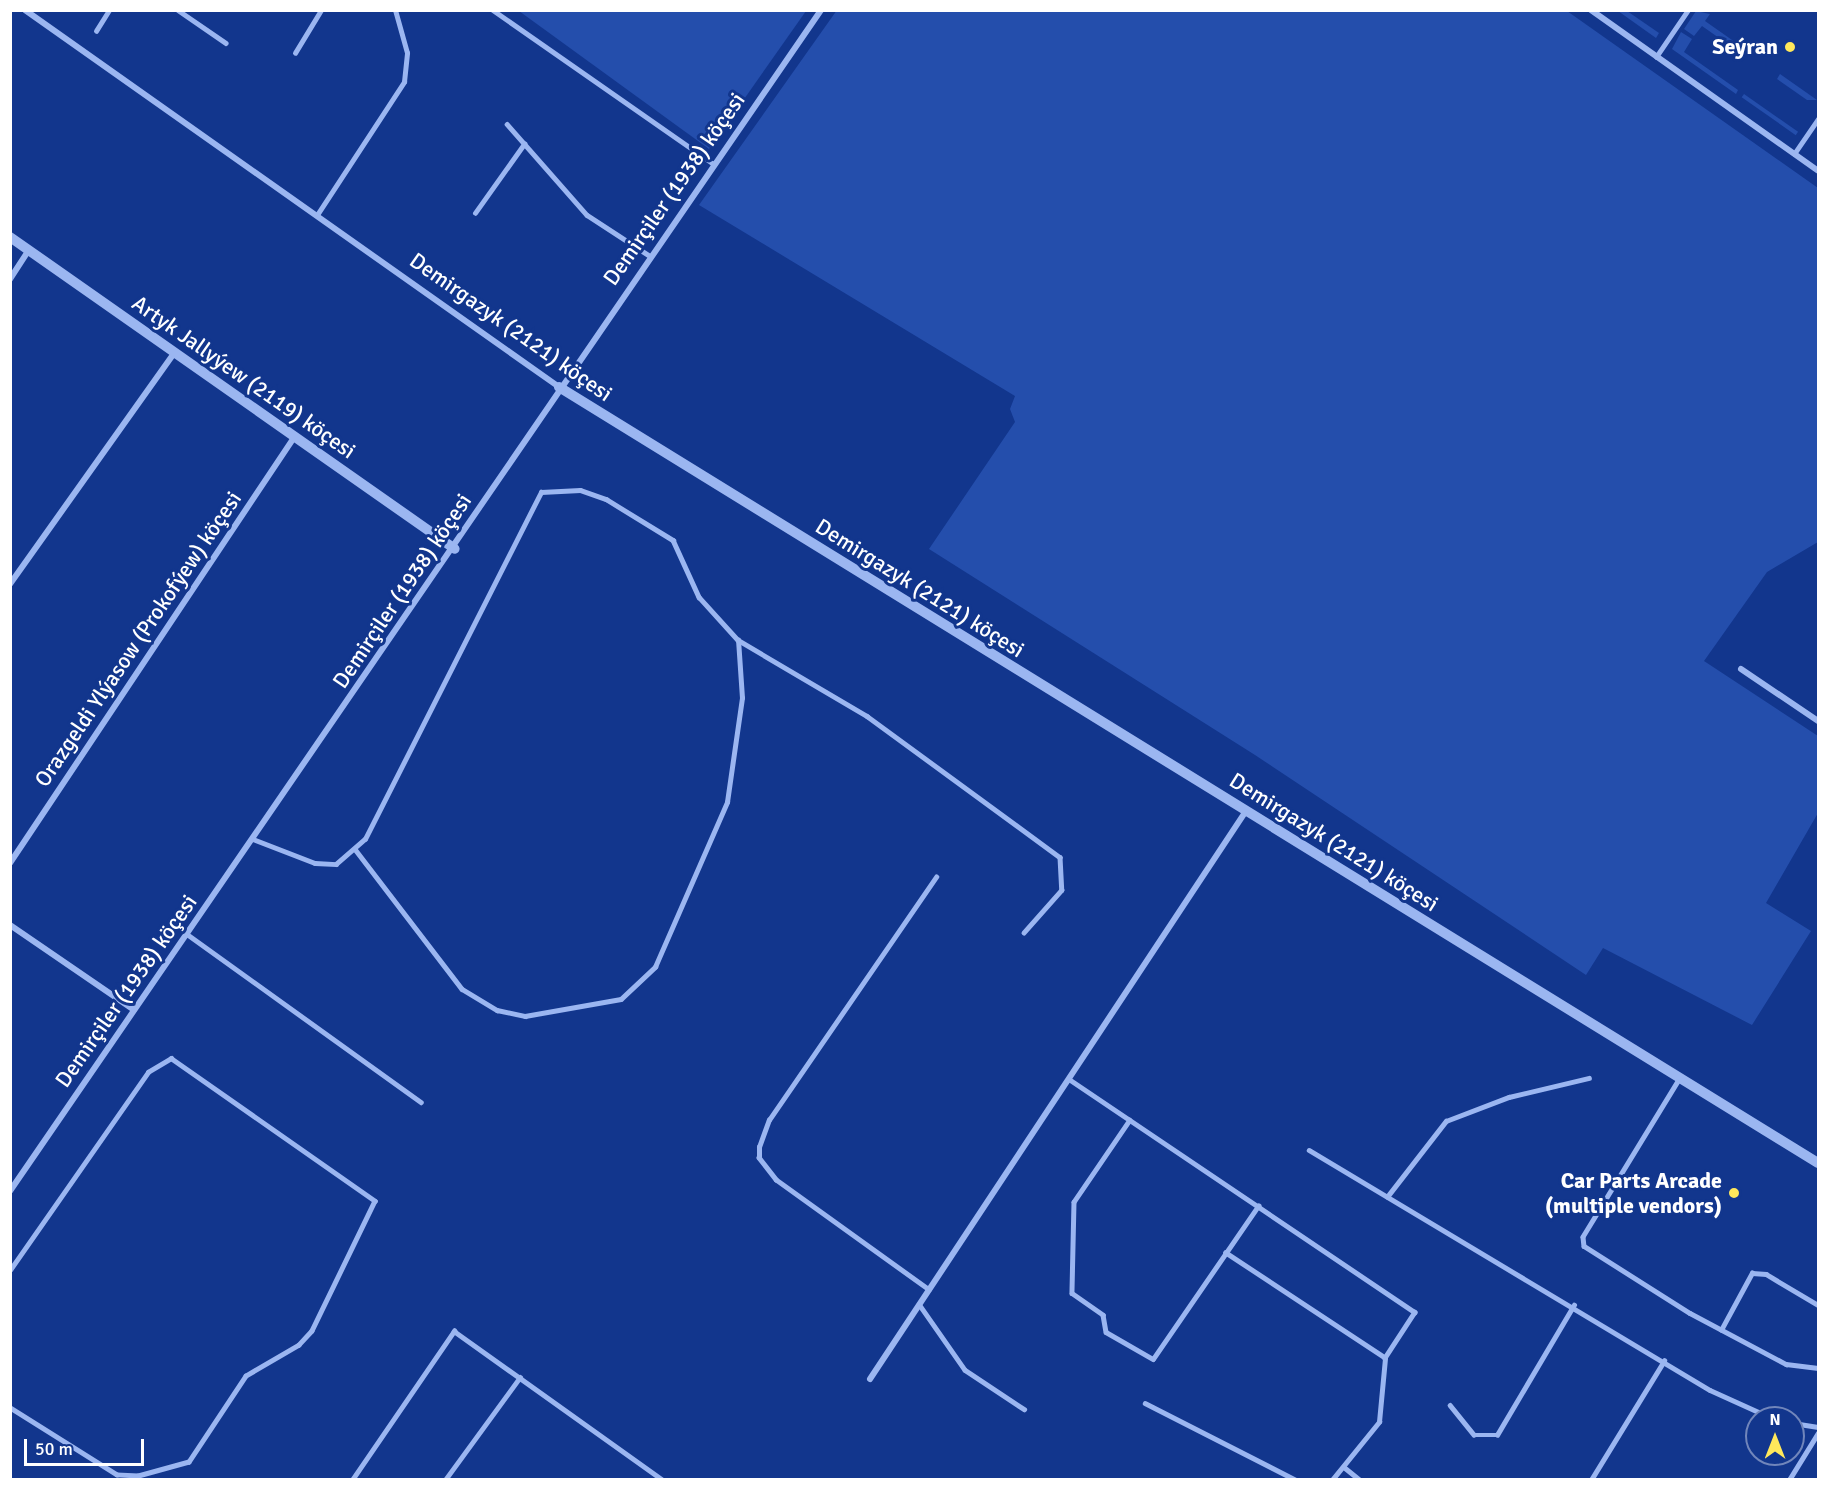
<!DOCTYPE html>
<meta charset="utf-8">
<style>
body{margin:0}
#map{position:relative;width:1829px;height:1490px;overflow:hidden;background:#12368d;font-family:Signika,sans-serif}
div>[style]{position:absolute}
.green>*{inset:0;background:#244eac;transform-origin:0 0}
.service>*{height:4.5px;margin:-2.25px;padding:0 2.25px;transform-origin:2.25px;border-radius:2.25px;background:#9bb6f1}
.minor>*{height:6px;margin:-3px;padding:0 3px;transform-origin:3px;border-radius:3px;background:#9bb6f1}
.tertiary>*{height:10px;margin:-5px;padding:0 5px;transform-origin:5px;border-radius:5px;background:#9bb6f1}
.dots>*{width:16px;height:16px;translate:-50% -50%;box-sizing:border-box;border:3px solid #12368d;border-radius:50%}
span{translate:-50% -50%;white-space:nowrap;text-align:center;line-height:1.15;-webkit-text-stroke:6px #12368d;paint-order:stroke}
.poi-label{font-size:22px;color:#fff;font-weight:700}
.right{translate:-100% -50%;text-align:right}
.street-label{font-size:22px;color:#fff}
.frame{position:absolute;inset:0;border:12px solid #fff;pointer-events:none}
.north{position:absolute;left:1745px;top:1406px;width:60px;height:60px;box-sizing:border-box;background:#12368d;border:2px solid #7186bb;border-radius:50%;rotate:0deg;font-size:16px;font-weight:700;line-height:24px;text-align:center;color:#fff}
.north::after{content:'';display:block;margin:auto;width:21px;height:27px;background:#ffe85b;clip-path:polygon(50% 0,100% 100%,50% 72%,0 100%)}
.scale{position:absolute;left:24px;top:1439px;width:120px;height:27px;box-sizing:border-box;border:3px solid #fff;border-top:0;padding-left:8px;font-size:18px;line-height:21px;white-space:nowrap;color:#fff;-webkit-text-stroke:4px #12368d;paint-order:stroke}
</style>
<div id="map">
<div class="green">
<i style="clip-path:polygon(837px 10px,1567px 11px,1818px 188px,1818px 542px,1767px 572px,1704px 661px,1818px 736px,1818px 813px,1766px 903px,1811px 931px,1752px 1025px,1603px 948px,1586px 975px,1255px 755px,929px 549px,1015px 422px,1010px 409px,1015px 396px,699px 205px)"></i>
<i style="clip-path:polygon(519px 11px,806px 11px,709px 149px)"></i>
<i style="clip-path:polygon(1618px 11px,1627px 11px,1659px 33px,1656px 38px)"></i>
<i style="clip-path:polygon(1696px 11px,1710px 14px,1705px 21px,1742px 47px,1739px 52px,1702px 26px,1694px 36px,1684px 29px)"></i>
<i style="clip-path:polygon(1681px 32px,1692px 39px,1684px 52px,1738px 90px,1736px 94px,1672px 49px)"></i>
<i style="clip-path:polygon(1780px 74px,1817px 100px,1807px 100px,1777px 79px)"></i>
<i style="left:1744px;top:94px;width:66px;height:4px;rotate:35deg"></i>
</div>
<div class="service">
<i style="left:178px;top:10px;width:58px;rotate:34.5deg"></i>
<i style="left:493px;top:10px;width:267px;rotate:34.9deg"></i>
<i style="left:96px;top:31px;width:25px;rotate:-58deg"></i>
<i style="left:295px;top:53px;width:50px;rotate:-58.8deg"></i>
<i style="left:1656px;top:57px;width:57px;rotate:-55.8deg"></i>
<i style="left:507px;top:124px;width:121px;rotate:48.7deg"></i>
<i style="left:587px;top:215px;width:75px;rotate:33.1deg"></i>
<i style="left:1794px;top:154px;width:42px;rotate:-55.6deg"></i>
<i style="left:475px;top:213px;width:85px;rotate:-54.6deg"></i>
<i style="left:317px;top:215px;width:159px;rotate:-56.8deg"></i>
<i style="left:404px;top:82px;width:29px;rotate:-84deg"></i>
<i style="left:407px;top:53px;width:45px;rotate:-105.6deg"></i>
<i style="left:253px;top:839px;width:66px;rotate:21.2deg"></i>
<i style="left:315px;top:863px;width:21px;rotate:3deg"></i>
<i style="left:336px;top:864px;width:38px;rotate:-41deg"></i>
<i style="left:365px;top:839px;width:389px;rotate:-63.1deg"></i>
<i style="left:541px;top:492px;width:39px;rotate:-3deg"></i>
<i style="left:580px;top:490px;width:28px;rotate:19deg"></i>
<i style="left:606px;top:499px;width:79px;rotate:31.5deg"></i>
<i style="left:673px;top:540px;width:63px;rotate:65.5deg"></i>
<i style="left:699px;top:597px;width:58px;rotate:47.8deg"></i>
<i style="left:738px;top:640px;width:150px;rotate:30.5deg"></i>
<i style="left:867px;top:716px;width:239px;rotate:36.2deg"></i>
<i style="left:1060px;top:857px;width:33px;rotate:87deg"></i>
<i style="left:1062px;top:890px;width:57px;rotate:131.5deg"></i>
<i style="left:355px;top:849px;width:176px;rotate:52.6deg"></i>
<i style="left:462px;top:989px;width:41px;rotate:31deg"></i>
<i style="left:497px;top:1010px;width:29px;rotate:12deg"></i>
<i style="left:525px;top:1016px;width:97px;rotate:-10deg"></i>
<i style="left:621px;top:999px;width:47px;rotate:-43.3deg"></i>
<i style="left:655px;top:967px;width:180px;rotate:-66.4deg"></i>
<i style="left:727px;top:802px;width:105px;rotate:-81.8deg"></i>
<i style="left:742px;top:698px;width:58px;rotate:-93.9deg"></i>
<i style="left:187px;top:934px;width:288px;rotate:35.7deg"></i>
<i style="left:1680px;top:1078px;width:186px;rotate:121.4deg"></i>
<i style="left:1583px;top:1237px;width:9px;rotate:84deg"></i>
<i style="left:1584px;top:1246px;width:125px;rotate:32.3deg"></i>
<i style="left:1690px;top:1313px;width:109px;rotate:28deg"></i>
<i style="left:1786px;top:1364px;width:32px;rotate:7deg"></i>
<i style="left:1069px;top:1079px;width:417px;rotate:34deg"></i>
<i style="left:1415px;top:1312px;width:55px;rotate:123.1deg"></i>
<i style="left:1385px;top:1358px;width:191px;rotate:-146.6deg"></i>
<i style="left:1130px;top:1120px;width:99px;rotate:124.3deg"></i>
<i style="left:1074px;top:1202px;width:91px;rotate:91.3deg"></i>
<i style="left:1072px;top:1293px;width:38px;rotate:35deg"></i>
<i style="left:1103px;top:1315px;width:17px;rotate:80deg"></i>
<i style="left:1106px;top:1332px;width:54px;rotate:29.9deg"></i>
<i style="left:1153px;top:1359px;width:186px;rotate:-55.5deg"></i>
<i style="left:1309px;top:1150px;width:467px;rotate:30.9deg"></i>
<i style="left:1710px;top:1390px;width:68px;rotate:24.3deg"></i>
<i style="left:1387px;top:1197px;width:96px;rotate:-52.2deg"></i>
<i style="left:1446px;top:1121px;width:67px;rotate:-20.9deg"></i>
<i style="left:1509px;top:1097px;width:82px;rotate:-13.4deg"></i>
<i style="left:10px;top:1270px;width:241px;rotate:-55.1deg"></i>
<i style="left:148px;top:1072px;width:27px;rotate:-31deg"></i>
<i style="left:171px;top:1058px;width:249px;rotate:35deg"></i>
<i style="left:375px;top:1201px;width:144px;rotate:115.9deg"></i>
<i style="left:312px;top:1331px;width:19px;rotate:133deg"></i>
<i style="left:299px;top:1345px;width:61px;rotate:149.7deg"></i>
<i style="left:246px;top:1376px;width:103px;rotate:123.5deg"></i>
<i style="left:189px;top:1462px;width:53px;rotate:164.6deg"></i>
<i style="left:138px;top:1476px;width:21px;rotate:-177deg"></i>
<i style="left:117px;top:1475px;width:126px;rotate:-147.9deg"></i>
<i style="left:929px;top:1290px;width:188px;rotate:-144.3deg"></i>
<i style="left:776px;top:1180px;width:28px;rotate:-128deg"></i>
<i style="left:759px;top:1158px;width:11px;rotate:-90deg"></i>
<i style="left:759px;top:1147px;width:29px;rotate:-70deg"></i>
<i style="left:769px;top:1120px;width:295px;rotate:-55.5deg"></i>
<i style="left:919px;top:1304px;width:80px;rotate:55.1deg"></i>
<i style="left:965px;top:1370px;width:71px;rotate:33.5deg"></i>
<i style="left:1721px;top:1330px;width:65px;rotate:-61.5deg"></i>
<i style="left:1752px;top:1273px;width:14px;rotate:4deg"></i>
<i style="left:1766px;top:1274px;width:61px;rotate:30.8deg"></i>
<i style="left:1145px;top:1403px;width:169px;rotate:27deg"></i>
<i style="left:1450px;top:1405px;width:38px;rotate:51deg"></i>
<i style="left:1474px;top:1435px;width:23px"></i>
<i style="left:1497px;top:1435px;width:151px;rotate:-59.4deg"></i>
<i style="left:1793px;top:1423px;width:25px;rotate:9deg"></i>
<i style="left:1344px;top:1467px;width:21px;rotate:39deg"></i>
<i style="left:352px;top:1480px;width:181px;rotate:-55.6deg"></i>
<i style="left:454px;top:1331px;width:257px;rotate:35.5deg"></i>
<i style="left:445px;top:1480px;width:127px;rotate:-53.9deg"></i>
<i style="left:1332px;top:1480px;width:75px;rotate:-51deg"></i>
<i style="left:1379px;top:1422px;width:64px;rotate:-84.6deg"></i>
<i style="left:1591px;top:1480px;width:140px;rotate:-58.5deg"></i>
<i style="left:1789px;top:1480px;width:55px;rotate:-58.3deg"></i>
</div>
<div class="minor">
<i style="left:25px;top:10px;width:654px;rotate:35.22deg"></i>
<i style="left:1591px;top:10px;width:278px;rotate:35.3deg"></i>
<i style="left:10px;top:279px;width:35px;rotate:-57deg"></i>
<i style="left:10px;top:584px;width:285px;rotate:-54.6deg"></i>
<i style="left:1741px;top:669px;width:93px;rotate:34deg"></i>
<i style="left:10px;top:863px;width:513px;rotate:-56.28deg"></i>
<i style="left:10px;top:925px;width:150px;rotate:34.4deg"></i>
<i style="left:10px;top:1191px;width:1433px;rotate:-55.52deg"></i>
<i style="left:870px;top:1379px;width:681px;rotate:-56.5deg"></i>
</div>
<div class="tertiary">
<i style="left:10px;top:237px;width:543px;rotate:35.04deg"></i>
<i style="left:559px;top:387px;width:1479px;rotate:31.65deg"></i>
</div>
<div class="dots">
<i style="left:1790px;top:47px;background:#ffe85b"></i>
<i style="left:1734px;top:1193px;background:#ffe85b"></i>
</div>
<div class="poi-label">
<span class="right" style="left:1778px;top:47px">Seýran</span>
<span class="right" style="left:1722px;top:1193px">Car Parts Arcade<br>(multiple vendors)</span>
</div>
<div class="street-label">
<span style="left:674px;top:189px;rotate:-55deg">Demirçiler (1938) köçesi</span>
<span style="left:511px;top:327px;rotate:35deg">Demirgazyk (2121) köçesi</span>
<span style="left:244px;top:377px;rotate:35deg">Artyk Jallyýew (2119) köçesi</span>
<span style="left:920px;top:588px;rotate:32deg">Demirgazyk (2121) köçesi</span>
<span style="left:402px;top:591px;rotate:-56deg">Demirçiler (1938) köçesi</span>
<span style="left:138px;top:639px;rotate:-56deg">Orazgeldi Ylýasow (Prokofýew) köçesi</span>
<span style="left:1334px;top:842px;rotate:32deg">Demirgazyk (2121) köçesi</span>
<span style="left:126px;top:991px;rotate:-55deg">Demirçiler (1938) köçesi</span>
</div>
<div class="frame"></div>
<div class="north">N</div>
<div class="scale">50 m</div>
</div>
